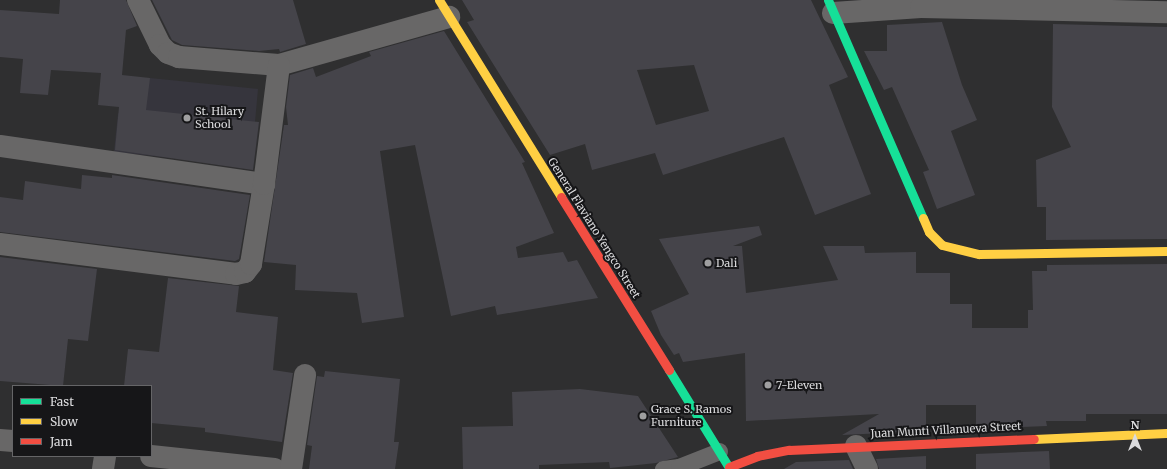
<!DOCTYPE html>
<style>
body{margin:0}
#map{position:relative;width:1167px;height:469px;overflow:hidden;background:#2f2f30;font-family:Merriweather,serif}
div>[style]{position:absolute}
.built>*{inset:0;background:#36353d}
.building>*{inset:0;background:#45444a}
.lane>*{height:17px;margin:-8.5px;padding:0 8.5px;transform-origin:8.5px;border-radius:8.5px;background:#686767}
.street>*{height:22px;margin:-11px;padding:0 11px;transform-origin:11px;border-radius:11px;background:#686767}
.fast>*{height:9px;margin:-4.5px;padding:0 4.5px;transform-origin:4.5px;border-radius:4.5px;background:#16e098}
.slow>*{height:9px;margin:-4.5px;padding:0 4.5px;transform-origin:4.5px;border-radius:4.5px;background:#ffcf43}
.jam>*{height:9px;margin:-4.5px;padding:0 4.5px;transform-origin:4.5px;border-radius:4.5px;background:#f24e42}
.dots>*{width:11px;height:11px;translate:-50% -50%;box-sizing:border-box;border:2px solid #161618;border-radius:50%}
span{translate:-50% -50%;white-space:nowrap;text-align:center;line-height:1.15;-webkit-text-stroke:4px #161618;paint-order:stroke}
.poi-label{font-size:11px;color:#dbdbdd}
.left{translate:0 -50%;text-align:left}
.street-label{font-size:11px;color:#dbdbdd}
.legend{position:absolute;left:12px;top:385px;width:140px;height:72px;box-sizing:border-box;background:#161618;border:1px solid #656567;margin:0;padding:5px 7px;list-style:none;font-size:12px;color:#dbdbdd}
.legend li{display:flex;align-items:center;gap:8px;height:20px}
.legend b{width:20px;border:1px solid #656567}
.north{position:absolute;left:1115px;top:417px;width:40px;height:40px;-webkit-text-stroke:3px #161618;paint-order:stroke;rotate:0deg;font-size:11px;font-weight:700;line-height:16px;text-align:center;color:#dbdbdd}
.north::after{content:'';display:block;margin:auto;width:14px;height:18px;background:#dbdbdd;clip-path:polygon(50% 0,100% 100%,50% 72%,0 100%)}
</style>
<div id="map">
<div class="built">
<i style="clip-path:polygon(150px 78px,258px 89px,251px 166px,114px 152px,118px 114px)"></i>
</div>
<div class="building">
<i style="clip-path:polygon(60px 0,126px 0,137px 26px,126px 30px,122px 75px,150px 78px,146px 110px,259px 122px,253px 170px,115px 150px,119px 107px,98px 105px,101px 73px,51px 70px,48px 95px,20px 93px,23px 59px,0 57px,0 10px,59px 14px)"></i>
<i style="clip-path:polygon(152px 0,293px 0,306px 44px,280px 52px,279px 49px,259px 51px,182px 45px,172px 40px)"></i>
<i style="clip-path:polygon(evenodd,462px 0,811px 0,848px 77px,829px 85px,871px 194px,815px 215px,784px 137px,663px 175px,655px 153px,592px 170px,585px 144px,550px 155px,467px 22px,474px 20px,462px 0,694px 65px,709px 111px,656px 125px,637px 70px,694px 65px)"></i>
<i style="clip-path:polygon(942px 22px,962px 85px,977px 120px,951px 131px,975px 195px,937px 209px,923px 172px,929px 170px,892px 87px,884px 90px,864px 51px,887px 51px,887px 25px)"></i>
<i style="clip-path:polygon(1053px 24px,1167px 27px,1167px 239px,1046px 240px,1046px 207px,1037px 207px,1036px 160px,1071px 147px,1052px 107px)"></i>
<i style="clip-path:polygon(444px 31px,525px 162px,522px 163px,554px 233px,516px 247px,518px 258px,563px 252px,568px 262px,577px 260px,598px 298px,497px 315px,495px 306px,451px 316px,415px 145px,380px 151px,404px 317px,362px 323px,357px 293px,295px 290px,296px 265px,264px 262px,284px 125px,288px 125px,286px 107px,290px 75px,313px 68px,316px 77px,371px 56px,369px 52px)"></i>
<i style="clip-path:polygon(82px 175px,112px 178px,112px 175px,250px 195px,239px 259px,235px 261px,0 232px,0 197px,23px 200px,25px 181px,81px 189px)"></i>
<i style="clip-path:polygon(759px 226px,762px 235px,733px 246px,742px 246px,746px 293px,838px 280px,823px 246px,864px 246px,865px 253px,916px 252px,916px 273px,950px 273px,950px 304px,972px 304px,972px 328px,1028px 328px,1028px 310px,1033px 310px,1032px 271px,1047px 271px,1047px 265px,1167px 264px,1167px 414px,1086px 414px,1086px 421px,1046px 421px,1047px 426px,976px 429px,976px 405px,926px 405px,926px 431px,842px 435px,879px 414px,746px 421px,745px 353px,683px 362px,679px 353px,674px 355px,661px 335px,651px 311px,689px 294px,659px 239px)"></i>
<i style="clip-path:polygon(0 257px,97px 269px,88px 341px,68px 339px,63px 386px,0 381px)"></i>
<i style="clip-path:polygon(168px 278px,239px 286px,236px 312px,278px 317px,273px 370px,293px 373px,282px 442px,205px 432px,205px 428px,151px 423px,151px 386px,124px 386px,128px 349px,159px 352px)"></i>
<i style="clip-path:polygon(325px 371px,400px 379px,394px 442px,399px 442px,395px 469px,309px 469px,312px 446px,307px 445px,317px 376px,324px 377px)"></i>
<i style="clip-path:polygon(580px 389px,638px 396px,678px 457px,656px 463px,610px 468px,609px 462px,539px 465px,539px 469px,463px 469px,462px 427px,513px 426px,512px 392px)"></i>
<i style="clip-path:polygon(1049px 451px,1050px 469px,976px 469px,976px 454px)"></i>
<i style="clip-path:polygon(926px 456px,926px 469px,879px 469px,876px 459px)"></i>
<i style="clip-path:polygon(849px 460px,853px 469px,784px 469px,796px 462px)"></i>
</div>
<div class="lane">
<i style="left:663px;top:469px;width:16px;rotate:-7deg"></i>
<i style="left:679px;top:467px;width:43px;rotate:-21.8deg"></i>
</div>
<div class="street">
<i style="left:138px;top:0;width:50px;rotate:63.9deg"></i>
<i style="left:160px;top:45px;width:11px;rotate:45deg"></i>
<i style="left:168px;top:53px;width:12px;rotate:20deg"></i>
<i style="left:179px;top:57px;width:100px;rotate:4.6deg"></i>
<i style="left:279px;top:65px;width:177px;rotate:-15.8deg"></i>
<i style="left:833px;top:13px;width:88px;rotate:-3.9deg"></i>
<i style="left:921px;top:7px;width:246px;rotate:1.2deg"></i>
<i style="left:0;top:146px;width:267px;rotate:8.2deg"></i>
<i style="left:0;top:244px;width:238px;rotate:7.2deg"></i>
<i style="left:236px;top:274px;width:9px;rotate:-13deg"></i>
<i style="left:245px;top:272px;width:10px;rotate:-53deg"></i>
<i style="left:251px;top:264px;width:81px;rotate:-80.8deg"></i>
<i style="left:264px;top:184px;width:120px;rotate:-82.8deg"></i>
<i style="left:0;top:440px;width:13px;rotate:4deg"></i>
<i style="left:856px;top:446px;width:25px;rotate:64deg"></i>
<i style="left:151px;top:456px;width:124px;rotate:6deg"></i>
<i style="left:103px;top:469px;width:13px;rotate:-81deg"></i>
<i style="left:291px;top:469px;width:95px;rotate:-81.5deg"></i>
</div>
<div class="fast">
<i style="left:828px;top:0;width:238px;rotate:66.5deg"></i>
<i style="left:669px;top:370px;width:116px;rotate:58.4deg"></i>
</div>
<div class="slow">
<i style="left:439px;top:0;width:232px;rotate:58.2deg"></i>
<i style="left:923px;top:218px;width:15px;rotate:67deg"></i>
<i style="left:929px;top:232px;width:18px;rotate:45deg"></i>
<i style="left:942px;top:245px;width:38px;rotate:14deg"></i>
<i style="left:979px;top:254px;width:188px;rotate:-0.9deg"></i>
<i style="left:1034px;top:439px;width:133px;rotate:-2.6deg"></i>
</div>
<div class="jam">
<i style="left:561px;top:197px;width:204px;rotate:58deg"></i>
<i style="left:729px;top:467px;width:30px;rotate:-21deg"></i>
<i style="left:757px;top:456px;width:33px;rotate:-11deg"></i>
<i style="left:789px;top:450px;width:245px;rotate:-2.6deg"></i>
</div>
<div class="dots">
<i style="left:187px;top:118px;background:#9f9fa0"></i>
<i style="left:708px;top:263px;background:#9f9fa0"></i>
<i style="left:768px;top:385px;background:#9f9fa0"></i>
<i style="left:643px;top:416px;background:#9f9fa0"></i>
</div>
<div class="poi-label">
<span class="left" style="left:195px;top:118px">St. Hilary<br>School</span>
<span class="left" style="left:716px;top:263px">Dali</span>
<span class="left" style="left:776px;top:385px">7-Eleven</span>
<span class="left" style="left:651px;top:416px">Grace S. Ramos<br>Furniture</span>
</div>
<div class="street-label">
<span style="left:594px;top:228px;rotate:58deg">General Flaviano Yengco Street</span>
<span style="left:946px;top:430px;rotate:-3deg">Juan Munti Villanueva Street</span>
</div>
<ul class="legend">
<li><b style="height:5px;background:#16e098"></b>Fast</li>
<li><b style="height:5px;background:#ffcf43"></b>Slow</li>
<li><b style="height:5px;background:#f24e42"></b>Jam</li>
</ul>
<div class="north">N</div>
</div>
